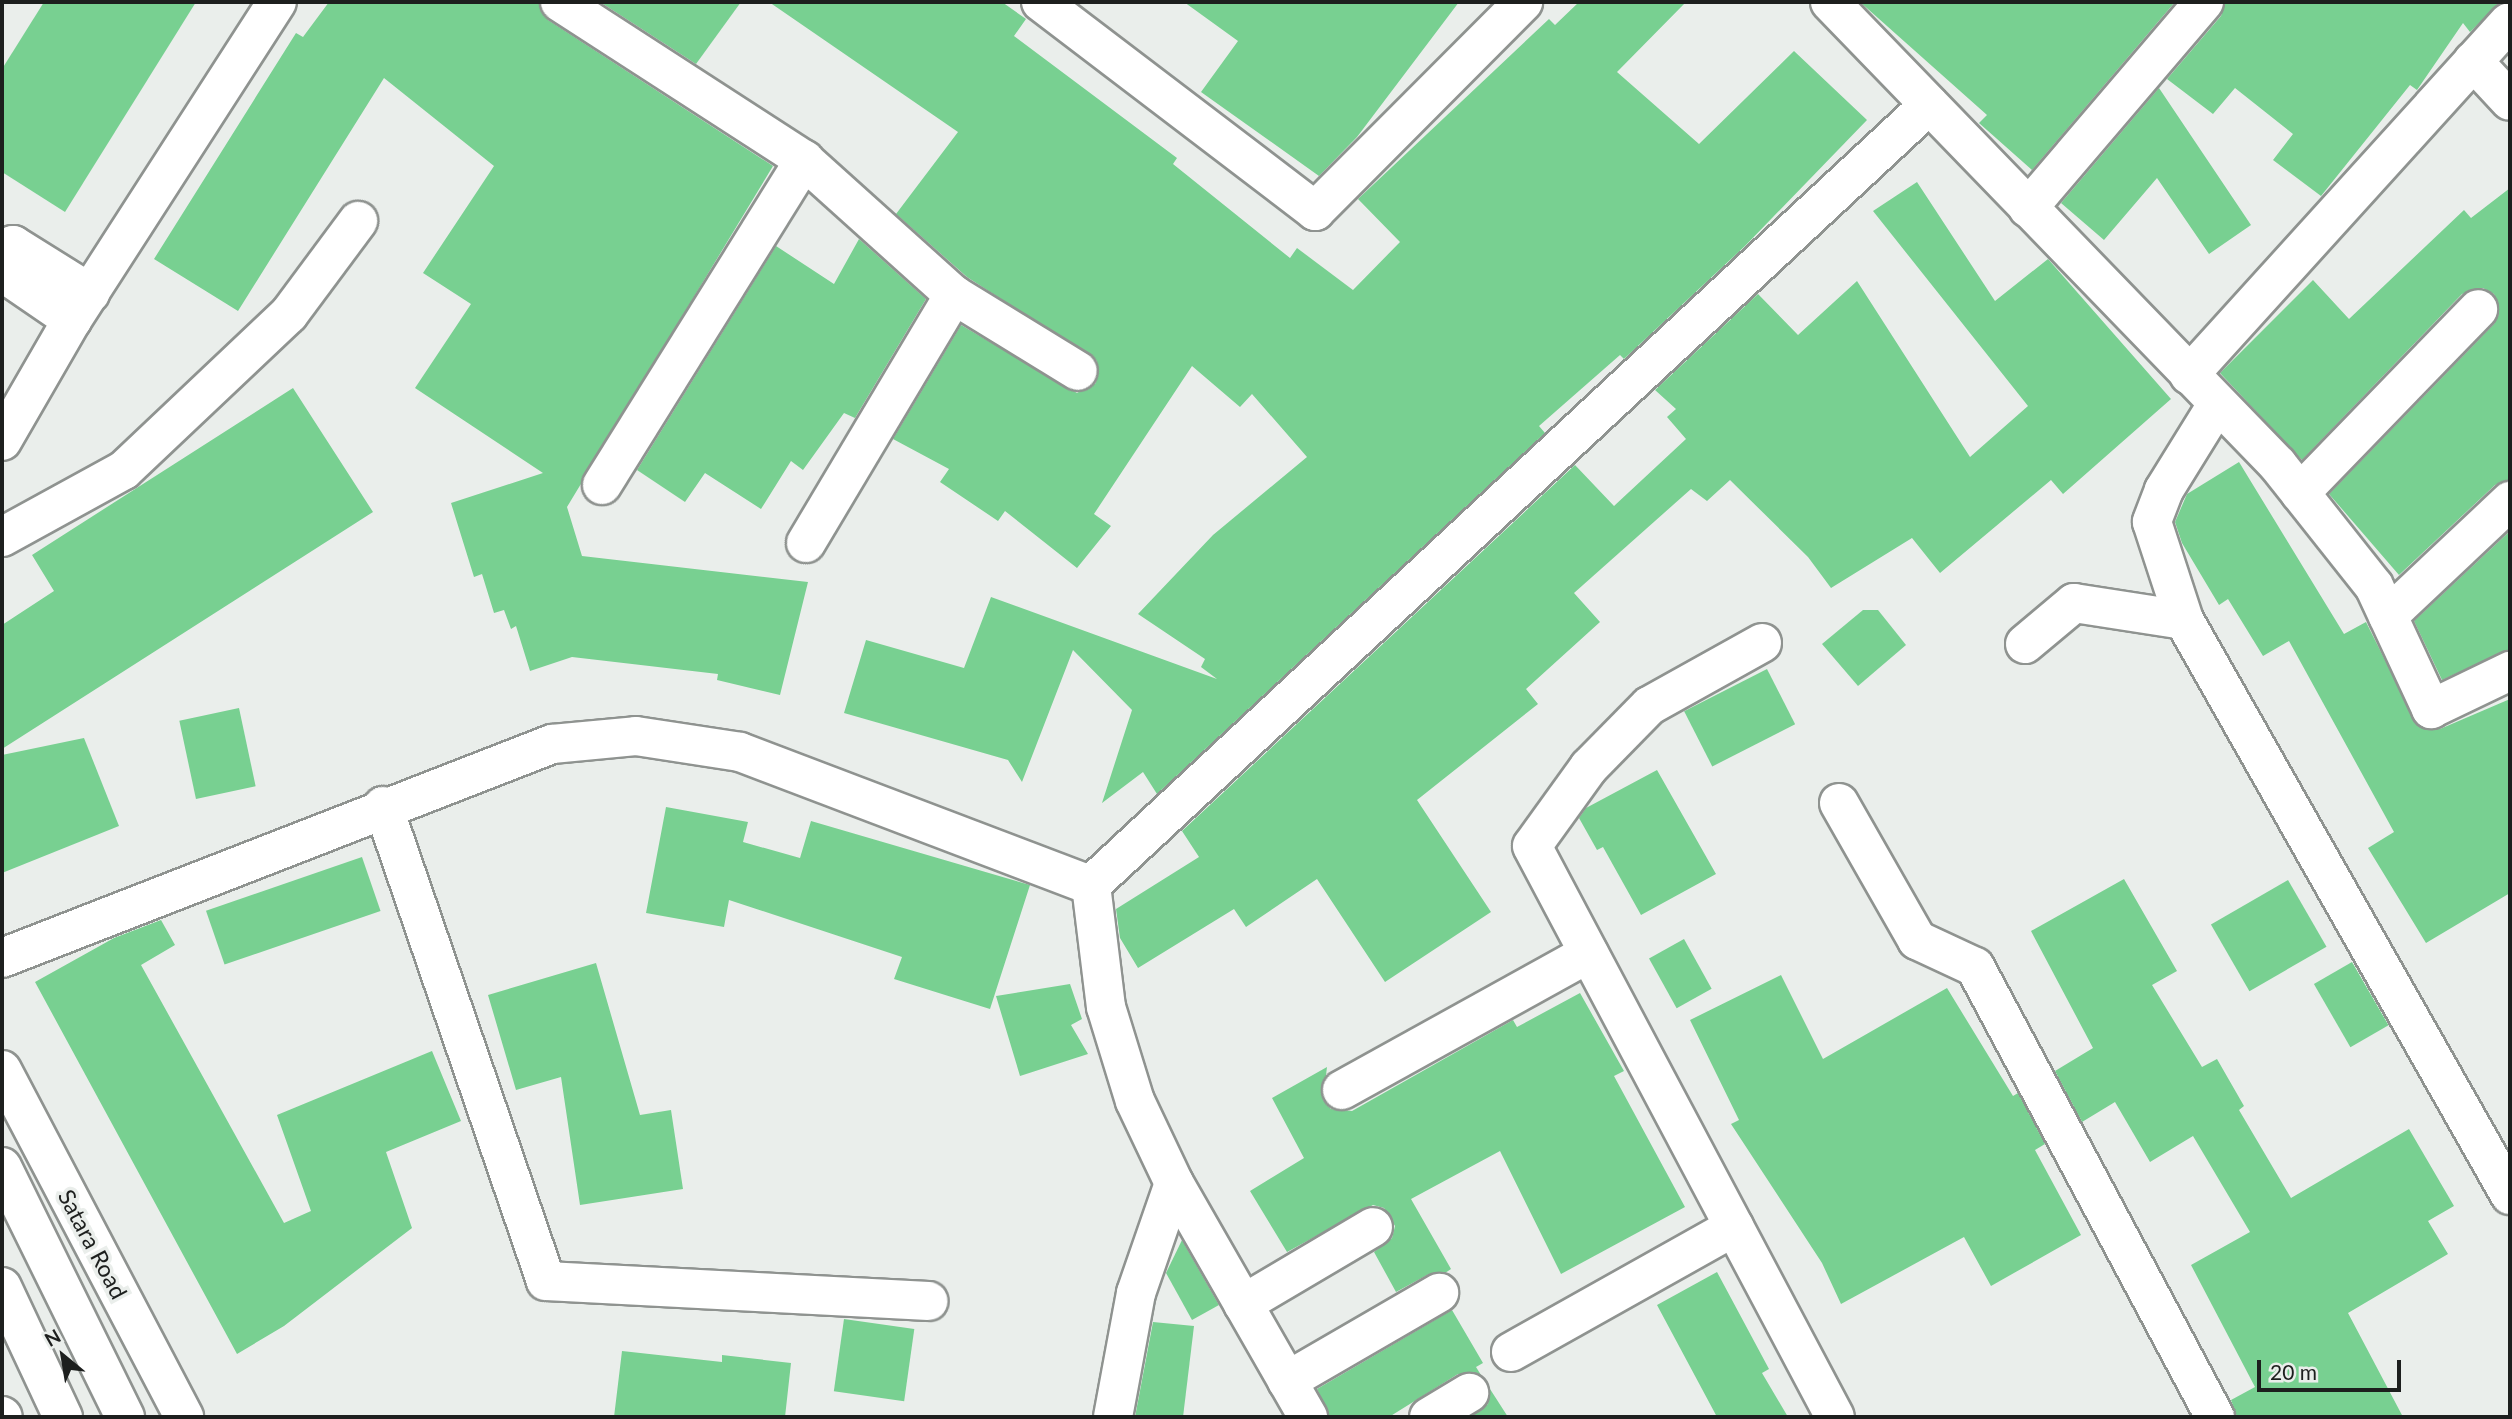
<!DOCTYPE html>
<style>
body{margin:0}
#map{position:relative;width:2512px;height:1419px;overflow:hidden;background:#eaeeeb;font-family:Lato,sans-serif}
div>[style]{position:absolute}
.building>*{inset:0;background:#78d091;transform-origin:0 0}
.roads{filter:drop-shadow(2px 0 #8f9390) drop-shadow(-2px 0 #8f9390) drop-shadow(0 2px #8f9390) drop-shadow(0 -2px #8f9390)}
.minor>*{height:38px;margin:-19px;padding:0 19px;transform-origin:19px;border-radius:19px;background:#fff}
.highway>*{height:38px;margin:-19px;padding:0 19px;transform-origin:19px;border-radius:19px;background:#fff}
span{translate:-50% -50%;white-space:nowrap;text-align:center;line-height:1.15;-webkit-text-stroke:7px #eaeeeb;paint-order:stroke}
.street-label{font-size:23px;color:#1d1f1e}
.frame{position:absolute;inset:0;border:4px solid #1d1f1e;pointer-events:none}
.north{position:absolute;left:28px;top:1321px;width:70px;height:70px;-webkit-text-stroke:5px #eaeeeb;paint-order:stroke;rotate:330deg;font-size:19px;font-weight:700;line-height:28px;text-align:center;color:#1d1f1e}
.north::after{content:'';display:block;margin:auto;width:24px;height:32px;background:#1d1f1e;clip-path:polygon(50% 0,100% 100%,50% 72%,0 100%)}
.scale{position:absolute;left:2257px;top:1360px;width:144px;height:32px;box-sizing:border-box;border:4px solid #1d1f1e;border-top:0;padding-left:9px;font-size:21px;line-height:24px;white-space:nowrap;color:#1d1f1e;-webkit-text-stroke:5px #eaeeeb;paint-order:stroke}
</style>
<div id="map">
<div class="building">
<i style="clip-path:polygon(44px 2px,196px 2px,65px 212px,2px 172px,2px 69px)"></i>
<i style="clip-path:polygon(329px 2px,538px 2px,548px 20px,773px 166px,567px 507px,582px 556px,808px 582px,780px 695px,717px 680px,718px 674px,572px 657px,530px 671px,516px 626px,511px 629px,504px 610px,494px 613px,482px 574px,474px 577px,451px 503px,543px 473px,415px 388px,471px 304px,423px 273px,494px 166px,384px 78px,238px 311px,154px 259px,296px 33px,303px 37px)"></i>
<i style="clip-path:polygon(600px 2px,741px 2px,696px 64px)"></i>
<i style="clip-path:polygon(769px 2px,1002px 2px,1026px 19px,1014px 36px,1177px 158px,1173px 164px,1290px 258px,1297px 248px,1353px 290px,1400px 242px,1358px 199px,1549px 19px,1555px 25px,1579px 2px,1686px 2px,1617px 72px,1699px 144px,1794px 51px,1867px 120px,1745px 246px,1624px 359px,1620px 355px,1539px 426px,1545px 433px,1157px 794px,1143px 772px,1102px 803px,1132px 710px,1073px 650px,1022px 782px,1008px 760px,844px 713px,866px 640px,964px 668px,991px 597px,1217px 679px,1201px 667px,1205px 659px,1138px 614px,1213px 535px,1307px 457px,1252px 394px,1240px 407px,1192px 366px,1094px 514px,1111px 526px,1077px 568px,1005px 511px,998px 521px,940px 482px,949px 469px,893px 439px,961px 325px,1077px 393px,1096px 383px,1097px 361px,967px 277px,896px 214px,958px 132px)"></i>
<i style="clip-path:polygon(1184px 2px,1459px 2px,1357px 137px,1319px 176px,1201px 92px,1238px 41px)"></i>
<i style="clip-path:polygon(1860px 2px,2175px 2px,2032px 170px,1979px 123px,1987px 115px)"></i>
<i style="clip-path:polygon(2225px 2px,2501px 2px,2470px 32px,2463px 23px,2417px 90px,2410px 85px,2321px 196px,2273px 160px,2293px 134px,2235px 88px,2213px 114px,2167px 79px,2221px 16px)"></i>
<i style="clip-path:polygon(2159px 88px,2251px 225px,2209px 254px,2157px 178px,2104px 240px,2061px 203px)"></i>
<i style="clip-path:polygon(1917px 182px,1995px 301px,2048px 259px,2171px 399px,2063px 494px,2051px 480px,1940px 573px,1912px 538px,1831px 588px,1808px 557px,1730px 480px,1707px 501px,1691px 489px,1574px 593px,1600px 622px,1526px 689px,1538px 704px,1417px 800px,1491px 912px,1385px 982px,1317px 879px,1246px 927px,1234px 909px,1138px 968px,1120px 938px,1116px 909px,1199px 857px,1182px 831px,1575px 465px,1614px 506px,1686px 439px,1667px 417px,1676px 409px,1655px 390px,1758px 294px,1798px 335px,1857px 281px,1970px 457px,2028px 406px,1873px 211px)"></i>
<i style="clip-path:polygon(2510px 188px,2510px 480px,2495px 485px,2399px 575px,2329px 494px,2494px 324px,2499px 314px,2494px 294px,2483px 288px,2462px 294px,2302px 460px,2220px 373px,2313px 280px,2349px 319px,2464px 210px,2471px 218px)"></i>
<i style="clip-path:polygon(859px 239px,926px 299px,855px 418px,844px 413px,803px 470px,791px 461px,761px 509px,705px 473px,685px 502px,637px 470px,776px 246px,834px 284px)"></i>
<i style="clip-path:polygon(293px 388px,373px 512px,2px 749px,2px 625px,54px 591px,32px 555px)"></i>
<i style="clip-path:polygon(2239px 462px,2344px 634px,2366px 622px,2418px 726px,2440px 729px,2510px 699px,2510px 893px,2426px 943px,2368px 848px,2394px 832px,2289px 641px,2263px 656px,2228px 599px,2219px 605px,2182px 543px,2175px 522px,2187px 494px)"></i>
<i style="clip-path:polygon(2510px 531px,2510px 649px,2442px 680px,2414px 621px)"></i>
<i style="clip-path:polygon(1863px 610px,1878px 610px,1906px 645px,1858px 686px,1822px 644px)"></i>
<i style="left:1767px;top:669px;width:62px;height:93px;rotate:63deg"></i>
<i style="left:239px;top:708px;width:80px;height:61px;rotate:78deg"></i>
<i style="clip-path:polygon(84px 738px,119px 826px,2px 873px,2px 755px)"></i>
<i style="clip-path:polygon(1657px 770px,1716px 874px,1641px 915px,1603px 847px,1597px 850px,1579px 818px,1586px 808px)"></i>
<i style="clip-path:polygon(666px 807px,748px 822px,743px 842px,800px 858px,811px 821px,1030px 885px,990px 1009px,894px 979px,902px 957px,729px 900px,724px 927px,646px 913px)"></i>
<i style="left:362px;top:857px;width:57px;height:165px;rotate:71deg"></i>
<i style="clip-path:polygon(2124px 879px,2177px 971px,2152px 985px,2202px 1067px,2217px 1059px,2244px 1106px,2239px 1110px,2291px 1198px,2409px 1129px,2454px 1206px,2428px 1221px,2448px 1254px,2348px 1313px,2403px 1417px,2237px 1417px,2231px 1400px,2255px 1387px,2191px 1265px,2250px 1232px,2193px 1136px,2150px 1162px,2115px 1102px,2082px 1122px,2055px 1071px,2093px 1048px,2031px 931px)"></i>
<i style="left:2288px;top:880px;width:77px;height:89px;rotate:60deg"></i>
<i style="clip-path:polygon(161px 920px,175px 945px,141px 965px,284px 1223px,311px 1211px,277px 1115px,432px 1051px,461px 1121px,386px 1152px,412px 1228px,284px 1326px,237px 1354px,35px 982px,114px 938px)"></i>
<i style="left:1684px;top:939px;width:57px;height:40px;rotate:61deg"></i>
<i style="left:2352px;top:962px;width:73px;height:44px;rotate:60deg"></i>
<i style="clip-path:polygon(596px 963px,640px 1115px,671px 1110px,683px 1189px,580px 1205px,561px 1077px,516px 1090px,488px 995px)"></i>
<i style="clip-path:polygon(1781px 975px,1823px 1059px,1947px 988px,2013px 1096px,2018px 1093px,2045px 1144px,2035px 1150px,2081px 1235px,1991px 1286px,1964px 1237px,1841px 1304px,1822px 1263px,1731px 1124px,1739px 1120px,1690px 1020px)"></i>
<i style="clip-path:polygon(1070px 984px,1082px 1019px,1071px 1025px,1088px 1054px,1020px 1076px,996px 996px)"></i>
<i style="clip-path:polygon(1580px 993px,1624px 1071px,1614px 1076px,1685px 1207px,1561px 1274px,1500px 1151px,1411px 1199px,1451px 1269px,1445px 1273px,1429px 1274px,1396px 1292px,1374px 1252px,1392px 1238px,1395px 1226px,1384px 1208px,1373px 1205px,1287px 1252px,1250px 1191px,1304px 1158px,1272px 1098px,1327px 1067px,1323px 1100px,1331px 1109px,1352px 1111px,1513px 1020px,1517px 1027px)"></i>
<i style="clip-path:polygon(1182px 1240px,1219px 1305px,1192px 1320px,1166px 1273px)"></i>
<i style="clip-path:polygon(1717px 1272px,1769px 1369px,1762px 1373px,1788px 1417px,1717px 1417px,1657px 1305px)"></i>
<i style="clip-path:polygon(1452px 1310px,1483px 1363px,1476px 1367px,1481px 1375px,1458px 1374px,1389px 1417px,1330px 1417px,1317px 1389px)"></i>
<i style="left:844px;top:1319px;width:71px;height:73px;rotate:8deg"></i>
<i style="clip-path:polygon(1153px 1322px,1194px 1326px,1183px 1417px,1135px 1417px)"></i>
<i style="clip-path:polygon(622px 1351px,722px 1362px,722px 1355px,791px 1363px,785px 1417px,614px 1417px)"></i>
<i style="clip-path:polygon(1490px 1389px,1508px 1417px,1471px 1417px,1488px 1404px)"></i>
</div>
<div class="roads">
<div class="minor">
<i style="left:560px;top:2px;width:291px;rotate:32.9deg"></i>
<i style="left:804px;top:160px;width:202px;rotate:42deg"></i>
<i style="left:954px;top:295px;width:145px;rotate:31.5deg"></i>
<i style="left:1041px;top:2px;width:345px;rotate:37.3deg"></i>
<i style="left:1315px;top:211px;width:295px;rotate:-45.1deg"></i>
<i style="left:1830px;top:2px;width:644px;rotate:45.94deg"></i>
<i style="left:2278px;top:465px;width:154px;rotate:51.6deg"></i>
<i style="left:2374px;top:586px;width:136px;rotate:65.1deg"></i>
<i style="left:2431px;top:709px;width:88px;rotate:-25.7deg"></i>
<i style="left:2473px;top:61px;width:54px;rotate:47.2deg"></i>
<i style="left:2028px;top:208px;width:271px;rotate:-49.5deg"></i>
<i style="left:2px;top:249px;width:12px;rotate:-20deg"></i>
<i style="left:13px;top:245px;width:91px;rotate:31.9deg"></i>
<i style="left:2px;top:272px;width:85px;rotate:34.4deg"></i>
<i style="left:2189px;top:375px;width:476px;rotate:-47.8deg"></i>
<i style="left:2216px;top:406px;width:99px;rotate:121.8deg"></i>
<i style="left:2164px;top:490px;width:34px;rotate:111deg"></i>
<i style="left:2152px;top:522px;width:103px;rotate:71.9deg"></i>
<i style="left:2184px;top:620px;width:661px;rotate:60.45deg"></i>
<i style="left:2px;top:441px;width:140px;rotate:-60deg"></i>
<i style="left:72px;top:320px;width:378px;rotate:-57.2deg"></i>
<i style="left:602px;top:485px;width:383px;rotate:-58.1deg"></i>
<i style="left:2300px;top:493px;width:256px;rotate:-45.9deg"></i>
<i style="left:2px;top:537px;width:139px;rotate:-28.8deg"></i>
<i style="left:124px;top:470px;width:227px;rotate:-43.4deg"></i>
<i style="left:289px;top:314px;width:116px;rotate:-53.4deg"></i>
<i style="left:806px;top:543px;width:289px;rotate:-59.2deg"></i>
<i style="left:2388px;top:616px;width:168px;rotate:-43.3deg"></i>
<i style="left:1762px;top:643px;width:129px;rotate:150.9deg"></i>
<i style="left:1649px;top:706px;width:86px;rotate:134.5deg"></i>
<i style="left:1589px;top:767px;width:97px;rotate:125.8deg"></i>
<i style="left:1532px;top:846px;width:646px;rotate:62.05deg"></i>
<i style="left:2025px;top:644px;width:64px;rotate:-39.9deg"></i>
<i style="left:2074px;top:603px;width:111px;rotate:8.8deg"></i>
<i style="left:1839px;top:803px;width:158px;rotate:60.3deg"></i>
<i style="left:1917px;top:940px;width:64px;rotate:25deg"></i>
<i style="left:1975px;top:967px;width:510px;rotate:61.93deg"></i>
<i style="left:383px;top:806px;width:502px;rotate:71.06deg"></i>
<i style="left:546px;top:1281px;width:383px;rotate:3deg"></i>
<i style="left:1091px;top:885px;width:1145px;rotate:-42.95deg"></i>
<i style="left:1091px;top:885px;width:123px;rotate:83deg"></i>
<i style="left:1106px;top:1007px;width:98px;rotate:72.9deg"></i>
<i style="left:1135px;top:1101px;width:91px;rotate:64.6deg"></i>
<i style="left:1174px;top:1183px;width:270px;rotate:60.2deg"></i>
<i style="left:2px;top:958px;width:590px;rotate:-21.26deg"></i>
<i style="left:552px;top:744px;width:84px;rotate:-5.4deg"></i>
<i style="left:636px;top:736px;width:105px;rotate:8.7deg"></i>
<i style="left:740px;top:752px;width:375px;rotate:20.8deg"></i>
<i style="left:1342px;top:1090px;width:282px;rotate:-29deg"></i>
<i style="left:2px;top:1287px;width:144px;rotate:64.9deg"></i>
<i style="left:1243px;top:1304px;width:151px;rotate:-30.6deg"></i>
<i style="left:1511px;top:1352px;width:256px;rotate:-29.3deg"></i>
<i style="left:1287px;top:1381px;width:176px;rotate:-30.1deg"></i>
<i style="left:1113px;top:1417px;width:126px;rotate:-79.5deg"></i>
<i style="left:1136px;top:1293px;width:116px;rotate:-70.9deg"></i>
<i style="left:1429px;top:1417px;width:47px;rotate:-31deg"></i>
</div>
<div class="highway">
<i style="left:2px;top:1070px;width:392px;rotate:62.3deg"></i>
<i style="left:2px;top:1167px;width:279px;rotate:63.8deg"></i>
<i style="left:2px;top:1416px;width:1px;rotate:45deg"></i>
</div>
</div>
<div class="street-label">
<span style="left:93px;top:1244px;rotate:62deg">Satara Road</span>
</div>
<div class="frame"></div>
<div class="north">N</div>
<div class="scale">20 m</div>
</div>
